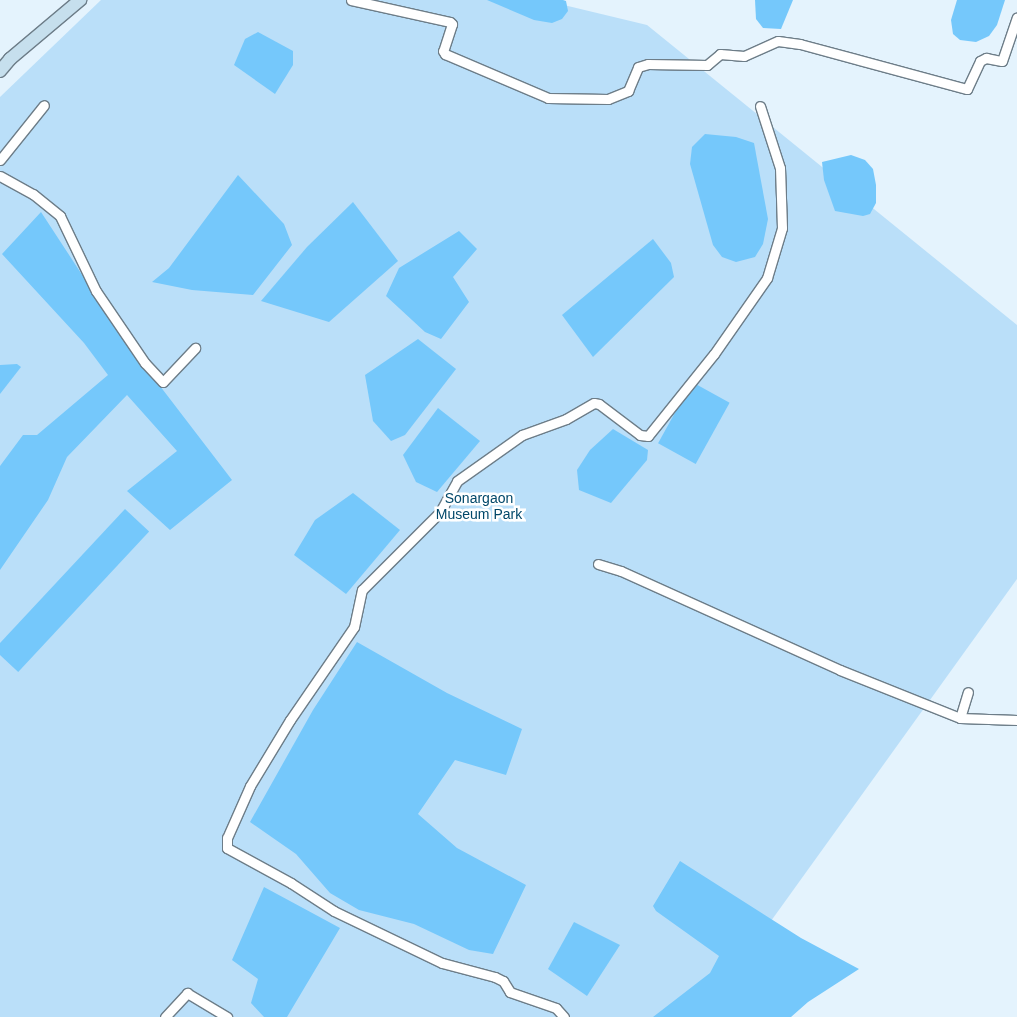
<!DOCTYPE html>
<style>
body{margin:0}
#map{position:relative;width:1017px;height:1017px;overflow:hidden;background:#e4f3fd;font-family:Helvetica,sans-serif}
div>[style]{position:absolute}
.green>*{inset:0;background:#badff9}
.water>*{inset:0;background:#75c8fb;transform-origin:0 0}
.roads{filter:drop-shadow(1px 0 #6d7d88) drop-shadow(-1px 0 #6d7d88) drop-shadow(0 1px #6d7d88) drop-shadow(0 -1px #6d7d88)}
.street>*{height:9px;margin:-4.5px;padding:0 4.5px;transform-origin:4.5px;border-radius:4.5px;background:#fff}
.secondary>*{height:12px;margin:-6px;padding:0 6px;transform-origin:6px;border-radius:6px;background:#c6dfed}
span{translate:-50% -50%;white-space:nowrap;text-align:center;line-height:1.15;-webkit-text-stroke:5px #fff;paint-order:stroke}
.park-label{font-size:14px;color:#004769}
</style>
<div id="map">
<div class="green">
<i style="clip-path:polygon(101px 0,543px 0,647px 25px,1017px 325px,1017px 579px,702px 1017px,0 1017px,0 97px)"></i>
</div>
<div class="water">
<i style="clip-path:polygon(487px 0,563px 0,566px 1px,568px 11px,562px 19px,552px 23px,534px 20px)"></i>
<i style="clip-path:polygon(755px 0,793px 0,781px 29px,763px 28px,756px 19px)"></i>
<i style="clip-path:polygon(957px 0,1005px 0,997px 25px,989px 36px,976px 42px,960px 40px,953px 34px,951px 20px)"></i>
<i style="clip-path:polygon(258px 32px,293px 51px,293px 65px,275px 94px,234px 65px,245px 39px)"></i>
<i style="clip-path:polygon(705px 134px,736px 137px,754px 143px,768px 219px,763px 244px,755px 257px,736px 262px,722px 257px,713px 245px,690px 164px,692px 147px)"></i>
<i style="clip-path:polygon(851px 155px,865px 160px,873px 169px,876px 185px,876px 203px,870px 214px,863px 216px,835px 211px,824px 180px,822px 162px)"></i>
<i style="clip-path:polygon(238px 175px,284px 224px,292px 245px,253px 295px,192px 290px,152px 282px,169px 268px)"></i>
<i style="clip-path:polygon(353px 202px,398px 261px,329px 322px,261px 301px,307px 247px)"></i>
<i style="clip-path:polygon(41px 212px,124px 339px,232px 480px,170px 530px,127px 491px,177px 451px,127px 395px,67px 457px,48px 500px,0 570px,0 466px,23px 435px,37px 435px,108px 375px,84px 343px,2px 254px)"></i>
<i style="clip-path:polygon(459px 231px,477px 249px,453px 277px,469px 302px,441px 339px,425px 332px,386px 296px,399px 268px)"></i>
<i style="clip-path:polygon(653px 239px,671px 263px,674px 277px,593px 357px,562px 315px)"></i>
<i style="clip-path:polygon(418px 339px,456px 369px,405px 435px,391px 441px,373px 421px,365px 375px)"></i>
<i style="clip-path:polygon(0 365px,17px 364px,21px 367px,0 394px)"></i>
<i style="left:692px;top:382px;width:43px;height:70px;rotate:29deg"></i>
<i style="clip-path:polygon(438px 408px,480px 441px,437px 492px,416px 482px,403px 455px)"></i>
<i style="clip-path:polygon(613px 429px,648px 450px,647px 460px,611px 503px,579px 490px,577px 470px,590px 450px)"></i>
<i style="clip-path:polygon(353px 493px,400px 530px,346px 594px,294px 555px,315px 520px)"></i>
<i style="left:125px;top:509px;width:33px;height:192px;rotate:43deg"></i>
<i style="clip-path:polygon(357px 642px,447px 693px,522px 729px,506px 775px,455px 760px,418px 814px,457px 848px,526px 885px,493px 954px,469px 950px,414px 924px,359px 910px,330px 893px,296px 854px,250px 822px,313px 710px)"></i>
<i style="clip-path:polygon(680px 861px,801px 938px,859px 969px,808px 1002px,791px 1017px,653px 1017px,710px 973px,719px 956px,656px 911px,653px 906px)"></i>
<i style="clip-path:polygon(264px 887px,340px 928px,287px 1017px,264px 1017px,251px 1003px,258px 979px,232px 960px)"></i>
<i style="clip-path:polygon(574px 922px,620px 945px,587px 996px,548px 969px)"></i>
</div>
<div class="roads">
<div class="street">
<i style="left:351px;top:0;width:101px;rotate:12.5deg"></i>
<i style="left:450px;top:22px;width:3px;rotate:45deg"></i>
<i style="left:452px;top:24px;width:28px;rotate:108deg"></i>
<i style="left:443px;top:51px;width:4px;rotate:56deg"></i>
<i style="left:445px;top:54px;width:112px;rotate:23.1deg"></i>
<i style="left:548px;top:98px;width:60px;rotate:1deg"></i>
<i style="left:608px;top:99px;width:22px;rotate:-22deg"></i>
<i style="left:628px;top:91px;width:26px;rotate:-67deg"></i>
<i style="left:638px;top:67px;width:10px;rotate:-17deg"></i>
<i style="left:648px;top:64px;width:59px;rotate:1deg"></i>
<i style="left:707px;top:65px;width:17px;rotate:-40deg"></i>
<i style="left:720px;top:54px;width:24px;rotate:5deg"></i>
<i style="left:744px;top:56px;width:37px;rotate:-24deg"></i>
<i style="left:778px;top:41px;width:22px;rotate:8deg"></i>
<i style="left:800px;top:44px;width:173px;rotate:15.1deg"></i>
<i style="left:967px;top:89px;width:31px;rotate:-65deg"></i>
<i style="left:980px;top:61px;width:7px;rotate:-27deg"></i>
<i style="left:986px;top:58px;width:16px;rotate:11deg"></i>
<i style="left:1002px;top:61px;width:46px;rotate:-71.2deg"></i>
<i style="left:0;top:160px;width:70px;rotate:-51.3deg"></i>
<i style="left:0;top:176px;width:38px;rotate:29deg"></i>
<i style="left:33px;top:194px;width:35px;rotate:39deg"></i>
<i style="left:60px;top:216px;width:83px;rotate:64.4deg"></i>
<i style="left:96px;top:291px;width:87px;rotate:55.8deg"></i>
<i style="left:145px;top:363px;width:26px;rotate:47deg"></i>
<i style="left:163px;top:382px;width:47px;rotate:-46.7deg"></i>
<i style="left:598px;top:564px;width:24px;rotate:17deg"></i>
<i style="left:621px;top:571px;width:240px;rotate:24.3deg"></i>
<i style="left:840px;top:670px;width:129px;rotate:21.8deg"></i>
<i style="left:960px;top:718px;width:57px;rotate:2deg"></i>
<i style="left:960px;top:718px;width:27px;rotate:-73deg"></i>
<i style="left:165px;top:1017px;width:33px;rotate:-47deg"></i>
<i style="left:187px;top:993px;width:47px;rotate:31deg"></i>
<i style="left:564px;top:1017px;width:12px;rotate:-132deg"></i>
<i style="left:556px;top:1008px;width:49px;rotate:-160.8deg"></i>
<i style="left:510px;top:992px;width:13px;rotate:-122deg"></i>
<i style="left:503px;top:981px;width:9px;rotate:-153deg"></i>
<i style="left:495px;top:977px;width:55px;rotate:-165.2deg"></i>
<i style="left:442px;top:963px;width:120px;rotate:-154.3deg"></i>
<i style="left:334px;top:911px;width:51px;rotate:-146.9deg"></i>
<i style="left:291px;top:883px;width:73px;rotate:-151.3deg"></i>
<i style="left:227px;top:848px;width:10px;rotate:-90deg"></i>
<i style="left:227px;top:838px;width:57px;rotate:-66.1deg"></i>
<i style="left:250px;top:786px;width:77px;rotate:-58.8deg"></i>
<i style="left:290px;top:720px;width:113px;rotate:-55.5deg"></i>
<i style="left:354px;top:627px;width:38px;rotate:-78deg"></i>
<i style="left:362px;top:590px;width:110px;rotate:-45deg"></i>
<i style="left:440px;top:512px;width:35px;rotate:-61deg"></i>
<i style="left:457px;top:481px;width:80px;rotate:-35.3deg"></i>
<i style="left:522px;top:435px;width:47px;rotate:-20deg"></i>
<i style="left:566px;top:419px;width:32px;rotate:-30deg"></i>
<i style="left:594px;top:403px;width:5px;rotate:11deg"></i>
<i style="left:599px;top:404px;width:51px;rotate:37.1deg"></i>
<i style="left:640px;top:435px;width:8px;rotate:7deg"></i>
<i style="left:648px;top:436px;width:105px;rotate:-51.2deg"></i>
<i style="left:714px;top:354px;width:93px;rotate:-55.1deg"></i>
<i style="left:767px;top:278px;width:52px;rotate:-73.3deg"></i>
<i style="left:782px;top:228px;width:60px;rotate:-91.9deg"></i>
<i style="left:780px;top:168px;width:65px;rotate:-107.9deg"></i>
</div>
<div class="secondary">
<i style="left:0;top:71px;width:16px;rotate:-50deg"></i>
<i style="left:10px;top:59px;width:92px;rotate:-40.1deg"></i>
</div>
</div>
<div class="park-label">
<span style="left:479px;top:506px">Sonargaon<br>Museum Park</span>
</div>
</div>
